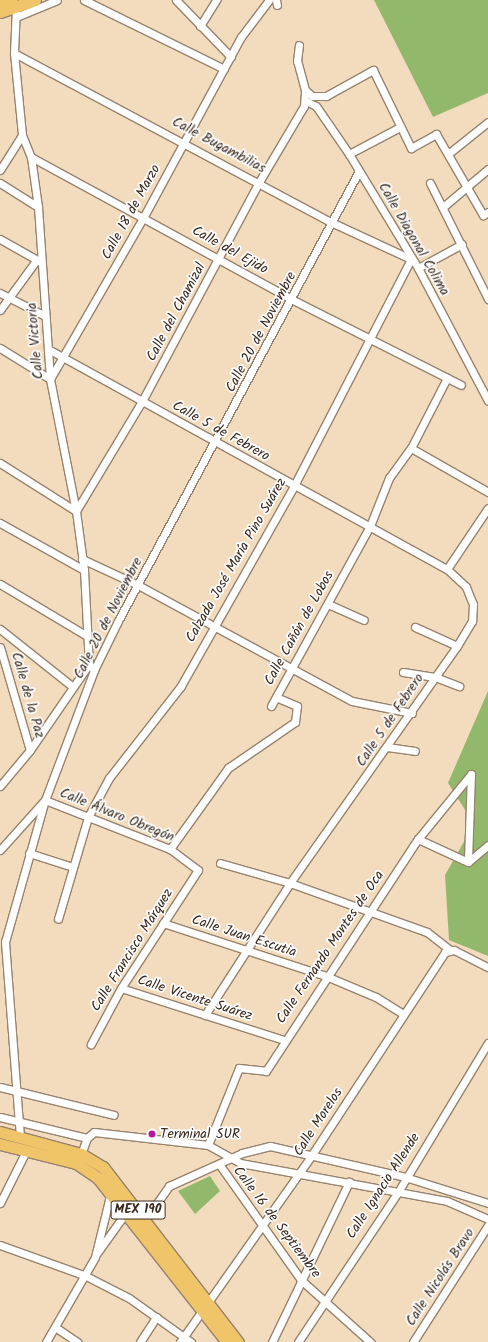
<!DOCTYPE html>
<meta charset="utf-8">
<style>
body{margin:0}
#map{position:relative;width:488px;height:1342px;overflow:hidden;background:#f3dcbd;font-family:Kalam,sans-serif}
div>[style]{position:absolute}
.forest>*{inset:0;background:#92b86c}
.roads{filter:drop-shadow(1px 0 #97836e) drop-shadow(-1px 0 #97836e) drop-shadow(0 1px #97836e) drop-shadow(0 -1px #97836e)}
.street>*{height:7px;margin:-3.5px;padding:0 3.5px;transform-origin:3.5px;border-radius:3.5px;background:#fff}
.primary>*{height:11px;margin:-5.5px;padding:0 5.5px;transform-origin:5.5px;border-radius:5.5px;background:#f0c469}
.dots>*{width:11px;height:11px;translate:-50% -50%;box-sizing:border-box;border:2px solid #fff;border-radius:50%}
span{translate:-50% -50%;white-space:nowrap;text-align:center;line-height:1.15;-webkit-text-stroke:3.5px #fff;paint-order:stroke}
.shield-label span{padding:1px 3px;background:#fff;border:1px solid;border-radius:3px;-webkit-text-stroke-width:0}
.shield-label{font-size:13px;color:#3b2a1e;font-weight:700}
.street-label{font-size:14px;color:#3b2a1e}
.poi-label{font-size:14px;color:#3b2a1e}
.left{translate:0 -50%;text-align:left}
</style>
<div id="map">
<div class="forest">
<i style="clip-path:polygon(374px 0,488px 0,488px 93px,433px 117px)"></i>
<i style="clip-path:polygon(488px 691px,488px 956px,449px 940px,445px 875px,474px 824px,448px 783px)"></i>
<i style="clip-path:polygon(210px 1176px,220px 1191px,195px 1214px,178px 1191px)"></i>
</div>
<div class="roads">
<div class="street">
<i style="left:84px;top:0;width:156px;rotate:26.2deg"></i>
<i style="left:176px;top:0;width:79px;rotate:46deg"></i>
<i style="left:276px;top:0;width:5px;rotate:79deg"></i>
<i style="left:16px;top:7px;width:46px;rotate:92.5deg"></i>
<i style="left:14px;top:53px;width:82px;rotate:84.4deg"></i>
<i style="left:22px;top:135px;width:24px;rotate:68deg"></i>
<i style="left:31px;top:157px;width:50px;rotate:82deg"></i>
<i style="left:38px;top:207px;width:172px;rotate:86deg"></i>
<i style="left:50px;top:379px;width:135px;rotate:78.9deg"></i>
<i style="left:76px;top:511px;width:60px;rotate:82.3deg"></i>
<i style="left:84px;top:570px;width:94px;rotate:87deg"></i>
<i style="left:89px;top:664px;width:8px;rotate:50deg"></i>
<i style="left:16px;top:17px;width:44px;rotate:-22.5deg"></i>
<i style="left:200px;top:26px;width:31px;rotate:-58deg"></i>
<i style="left:14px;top:53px;width:361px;rotate:28.1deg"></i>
<i style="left:333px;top:223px;width:86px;rotate:24.8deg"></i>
<i style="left:411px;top:259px;width:255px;rotate:117.3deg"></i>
<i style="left:294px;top:486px;width:230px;rotate:119.5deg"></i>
<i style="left:181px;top:686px;width:117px;rotate:128deg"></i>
<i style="left:109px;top:778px;width:44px;rotate:118.3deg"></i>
<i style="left:88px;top:817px;width:106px;rotate:106.4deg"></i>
<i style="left:305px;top:90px;width:9px;rotate:41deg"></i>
<i style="left:312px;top:96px;width:14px"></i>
<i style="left:326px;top:96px;width:54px;rotate:-29deg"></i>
<i style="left:373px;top:70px;width:87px;rotate:64deg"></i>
<i style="left:411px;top:148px;width:29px;rotate:-29deg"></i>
<i style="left:436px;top:134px;width:94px;rotate:59.9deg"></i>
<i style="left:483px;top:215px;width:6px;rotate:-31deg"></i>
<i style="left:306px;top:101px;width:11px;rotate:27deg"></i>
<i style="left:316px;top:106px;width:58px;rotate:55.5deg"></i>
<i style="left:349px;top:154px;width:133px;rotate:58.8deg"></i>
<i style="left:418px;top:268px;width:150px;rotate:62.2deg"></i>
<i style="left:349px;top:154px;width:58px;rotate:-27.9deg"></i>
<i style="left:448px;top:154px;width:51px;rotate:-38.7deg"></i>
<i style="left:31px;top:157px;width:298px;rotate:28.6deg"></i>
<i style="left:293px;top:300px;width:188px;rotate:26.8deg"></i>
<i style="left:0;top:170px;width:41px;rotate:-57.8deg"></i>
<i style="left:0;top:183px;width:45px;rotate:32.3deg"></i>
<i style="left:430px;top:183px;width:130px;rotate:63.4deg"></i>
<i style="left:443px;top:207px;width:59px;rotate:-40.2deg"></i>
<i style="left:0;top:239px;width:45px;rotate:29.4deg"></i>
<i style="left:418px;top:268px;width:50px;rotate:-28.6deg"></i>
<i style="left:0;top:293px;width:51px;rotate:27.1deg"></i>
<i style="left:0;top:310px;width:59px;rotate:-53.9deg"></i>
<i style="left:0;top:348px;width:59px;rotate:31.8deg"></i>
<i style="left:50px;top:379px;width:186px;rotate:-60deg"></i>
<i style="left:143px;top:218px;width:206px;rotate:-61.6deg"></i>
<i style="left:241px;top:37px;width:46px;rotate:-52.9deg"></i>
<i style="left:48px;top:349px;width:456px;rotate:28.9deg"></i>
<i style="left:447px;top:569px;width:26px;rotate:43deg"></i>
<i style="left:466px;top:587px;width:18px;rotate:68deg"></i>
<i style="left:473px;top:604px;width:17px;rotate:93deg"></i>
<i style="left:472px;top:621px;width:29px;rotate:121deg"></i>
<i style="left:457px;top:646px;width:290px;rotate:125.2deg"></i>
<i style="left:290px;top:883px;width:157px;rotate:122.8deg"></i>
<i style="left:411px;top:448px;width:89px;rotate:29.7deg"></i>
<i style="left:0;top:463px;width:90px;rotate:32.3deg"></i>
<i style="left:76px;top:511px;width:126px;rotate:-59deg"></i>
<i style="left:141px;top:403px;width:251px;rotate:-61.9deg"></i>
<i style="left:259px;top:182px;width:88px;rotate:-59.4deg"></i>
<i style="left:304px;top:106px;width:16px;rotate:-86deg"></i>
<i style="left:305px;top:90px;width:30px;rotate:-105deg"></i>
<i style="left:297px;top:61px;width:16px;rotate:-83deg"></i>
<i style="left:0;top:523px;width:96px;rotate:29.2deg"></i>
<i style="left:82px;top:559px;width:62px;rotate:24.9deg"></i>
<i style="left:138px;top:585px;width:243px;rotate:28.5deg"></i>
<i style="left:352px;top:701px;width:61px;rotate:11.3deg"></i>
<i style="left:447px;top:569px;width:73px;rotate:-56.1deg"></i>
<i style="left:0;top:584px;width:101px;rotate:30.9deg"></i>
<i style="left:328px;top:604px;width:39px;rotate:24deg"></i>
<i style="left:415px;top:627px;width:46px;rotate:24.3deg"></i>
<i style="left:0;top:629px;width:92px;rotate:38.4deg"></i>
<i style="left:0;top:647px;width:107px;rotate:73.8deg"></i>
<i style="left:403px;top:672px;width:32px;rotate:9deg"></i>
<i style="left:435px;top:677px;width:26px;rotate:21deg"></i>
<i style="left:271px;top:706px;width:205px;rotate:-61.2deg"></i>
<i style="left:370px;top:526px;width:52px;rotate:-68.4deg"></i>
<i style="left:389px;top:478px;width:37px;rotate:-54deg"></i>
<i style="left:411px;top:448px;width:79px;rotate:-62.8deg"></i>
<i style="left:387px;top:747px;width:28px;rotate:8deg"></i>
<i style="left:0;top:786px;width:47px;rotate:-50.2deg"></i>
<i style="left:30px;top:750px;width:104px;rotate:-55.5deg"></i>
<i style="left:418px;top:839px;width:55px;rotate:24.7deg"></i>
<i style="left:468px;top:862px;width:26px;rotate:-40deg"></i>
<i style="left:170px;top:849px;width:100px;rotate:-54.4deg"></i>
<i style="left:228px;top:768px;width:81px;rotate:-34.5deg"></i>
<i style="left:295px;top:722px;width:16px;rotate:-83deg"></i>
<i style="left:297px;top:706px;width:23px;rotate:-157deg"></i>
<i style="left:0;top:850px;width:67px;rotate:-48deg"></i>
<i style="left:45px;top:800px;width:134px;rotate:21.4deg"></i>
<i style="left:170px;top:849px;width:35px;rotate:37deg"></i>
<i style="left:198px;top:870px;width:141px;rotate:123.1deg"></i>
<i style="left:121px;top:988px;width:64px;rotate:118.2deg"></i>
<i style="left:29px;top:853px;width:46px;rotate:17.7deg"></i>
<i style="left:220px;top:863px;width:73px;rotate:15.9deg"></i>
<i style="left:290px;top:883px;width:145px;rotate:19.7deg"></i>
<i style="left:427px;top:932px;width:28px;rotate:38deg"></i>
<i style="left:163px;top:923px;width:171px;rotate:18deg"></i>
<i style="left:326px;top:976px;width:54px;rotate:22.8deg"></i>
<i style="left:376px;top:997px;width:32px;rotate:32deg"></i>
<i style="left:121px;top:988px;width:171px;rotate:17.7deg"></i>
<i style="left:0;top:1087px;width:117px;rotate:13.8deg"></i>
<i style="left:0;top:1117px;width:89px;rotate:13.6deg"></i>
<i style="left:87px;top:1138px;width:9px;rotate:-41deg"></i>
<i style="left:94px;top:1132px;width:115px;rotate:6.5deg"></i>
<i style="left:208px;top:1145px;width:37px;rotate:29deg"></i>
<i style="left:240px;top:1163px;width:210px;rotate:10.4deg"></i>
<i style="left:447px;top:1201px;width:45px;rotate:23.7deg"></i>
<i style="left:20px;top:1137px;width:196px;rotate:-94.4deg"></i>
<i style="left:5px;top:942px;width:148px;rotate:-74.3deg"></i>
<i style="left:45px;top:800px;width:139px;rotate:-69.3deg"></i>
<i style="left:94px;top:670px;width:55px;rotate:-63.9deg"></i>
<i style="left:118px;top:621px;width:510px;rotate:-61.83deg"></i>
<i style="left:208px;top:1145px;width:83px;rotate:-68.1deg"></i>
<i style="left:239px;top:1068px;width:27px;rotate:6deg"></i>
<i style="left:266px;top:1071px;width:277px;rotate:-56.8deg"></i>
<i style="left:418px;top:839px;width:84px;rotate:-50.8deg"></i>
<i style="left:471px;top:774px;width:88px;rotate:92deg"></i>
<i style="left:80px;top:1157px;width:20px;rotate:-70deg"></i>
<i style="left:219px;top:1164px;width:142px;rotate:54.7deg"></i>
<i style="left:301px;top:1280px;width:93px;rotate:41.9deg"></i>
<i style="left:0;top:1203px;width:58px;rotate:-63.4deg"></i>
<i style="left:145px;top:1220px;width:42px;rotate:-54.8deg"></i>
<i style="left:169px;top:1186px;width:80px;rotate:-24.3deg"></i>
<i style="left:242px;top:1153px;width:29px;rotate:-14deg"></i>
<i style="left:270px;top:1146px;width:139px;rotate:12.9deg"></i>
<i style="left:405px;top:1177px;width:87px;rotate:17.4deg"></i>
<i style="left:0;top:1245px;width:91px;rotate:19.8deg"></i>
<i style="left:86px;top:1276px;width:48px;rotate:27.1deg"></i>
<i style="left:129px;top:1298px;width:76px;rotate:35.4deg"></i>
<i style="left:97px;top:1253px;width:52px;rotate:-54.5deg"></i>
<i style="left:55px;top:1327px;width:27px;rotate:34deg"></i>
<i style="left:46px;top:1342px;width:98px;rotate:-60deg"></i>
<i style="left:95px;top:1257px;width:67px;rotate:-76.2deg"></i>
<i style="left:140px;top:1342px;width:30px;rotate:-57deg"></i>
<i style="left:180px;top:1342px;width:228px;rotate:-54.8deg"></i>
<i style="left:311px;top:1156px;width:244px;rotate:-56.7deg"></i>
<i style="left:445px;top:952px;width:9px;rotate:-13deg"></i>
<i style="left:454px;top:950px;width:38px;rotate:27deg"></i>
<i style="left:272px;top:1342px;width:178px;rotate:-64.3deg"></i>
<i style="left:298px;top:1342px;width:180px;rotate:-56.3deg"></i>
<i style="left:398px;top:1192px;width:174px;rotate:-58.9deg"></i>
<i style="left:413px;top:1342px;width:139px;rotate:-57.3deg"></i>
</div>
<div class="primary">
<i style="left:0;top:4px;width:12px;rotate:-20deg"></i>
<i style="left:0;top:12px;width:37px;rotate:-19deg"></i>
<i style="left:0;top:1132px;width:84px;rotate:15.2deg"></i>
<i style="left:81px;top:1154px;width:26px;rotate:31deg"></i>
<i style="left:103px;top:1167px;width:221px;rotate:52.4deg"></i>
<i style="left:0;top:1144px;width:78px;rotate:14deg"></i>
<i style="left:76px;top:1163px;width:27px;rotate:34deg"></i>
<i style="left:98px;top:1178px;width:209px;rotate:51.8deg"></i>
</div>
</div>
<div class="dots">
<i style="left:152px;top:1134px;background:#b5179e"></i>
</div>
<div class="shield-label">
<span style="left:138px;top:1210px">MEX 190</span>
</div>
<div class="street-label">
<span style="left:219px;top:145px;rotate:28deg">Calle Bugambilias</span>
<span style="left:131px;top:212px;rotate:-61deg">Calle 18 de Marzo</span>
<span style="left:414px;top:239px;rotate:60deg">Calle Diagonal Colima</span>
<span style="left:230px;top:250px;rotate:29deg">Calle del Ejido</span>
<span style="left:176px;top:312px;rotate:-62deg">Calle del Chamizal</span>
<span style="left:261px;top:332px;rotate:-62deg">Calle 20 de Noviembre</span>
<span style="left:35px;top:341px;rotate:-95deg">Calle Victoria</span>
<span style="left:221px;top:431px;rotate:29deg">Calle 5 de Febrero</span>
<span style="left:236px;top:560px;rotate:-60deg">Calzada José María Pino Suárez</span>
<span style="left:108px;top:618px;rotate:-63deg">Calle 20 de Noviembre</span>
<span style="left:299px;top:628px;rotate:-61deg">Calle Cañón de Lobos</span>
<span style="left:28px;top:695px;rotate:74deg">Calle de la Paz</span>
<span style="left:390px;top:720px;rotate:-56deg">Calle 5 de Febrero</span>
<span style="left:117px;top:815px;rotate:22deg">Calle Álvaro Obregón</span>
<span style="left:244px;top:936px;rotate:18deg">Calle Juan Escutia</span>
<span style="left:330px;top:947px;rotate:-56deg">Calle Fernando Montes de Oca</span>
<span style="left:132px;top:950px;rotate:-58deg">Calle Francisco Márquez</span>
<span style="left:195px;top:998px;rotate:18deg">Calle Vicente Suárez</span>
<span style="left:318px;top:1122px;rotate:-57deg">Calle Morelos</span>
<span style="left:383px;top:1186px;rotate:-57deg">Calle Ignacio Allende</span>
<span style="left:277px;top:1222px;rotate:53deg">Calle 16 de Septiembre</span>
<span style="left:440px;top:1277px;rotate:-57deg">Calle Nicolás Bravo</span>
</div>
<div class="poi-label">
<span class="left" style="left:160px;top:1134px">Terminal SUR</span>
</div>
</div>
